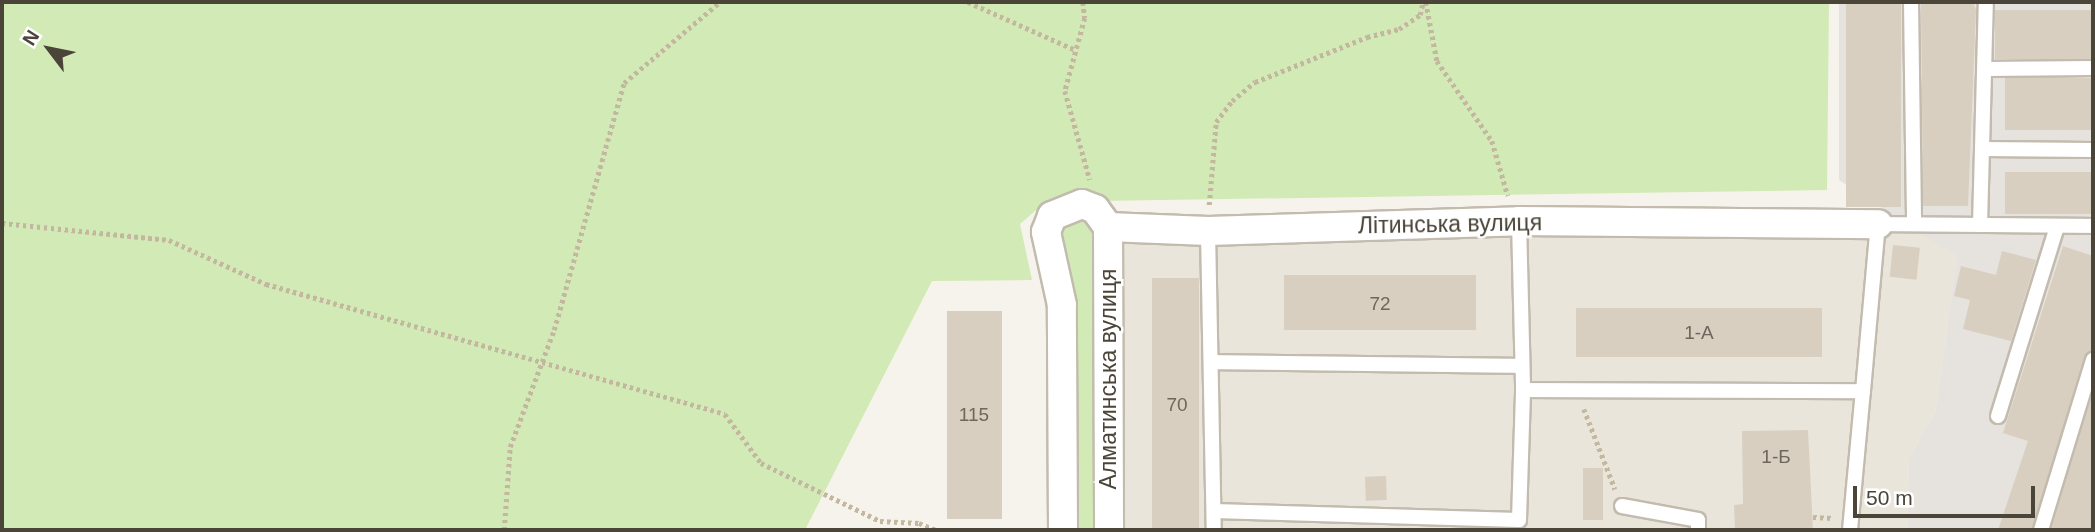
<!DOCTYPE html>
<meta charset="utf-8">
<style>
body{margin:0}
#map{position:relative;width:2095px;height:532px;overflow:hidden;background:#f6f3ec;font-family:Helvetica,sans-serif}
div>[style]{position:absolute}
.residential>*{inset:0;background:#eae5da}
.industrial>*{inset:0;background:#e6e2dd}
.green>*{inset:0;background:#d2eab5}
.building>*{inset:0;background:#d8cfc1;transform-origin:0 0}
.path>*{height:4.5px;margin-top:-2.25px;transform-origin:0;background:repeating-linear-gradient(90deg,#c4b79f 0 3.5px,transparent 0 7px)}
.roads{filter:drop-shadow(2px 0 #c2bbae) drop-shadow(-2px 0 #c2bbae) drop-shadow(0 2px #c2bbae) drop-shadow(0 -2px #c2bbae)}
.service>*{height:14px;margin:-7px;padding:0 7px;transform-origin:7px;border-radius:7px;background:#fff}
.minor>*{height:28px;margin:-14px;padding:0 14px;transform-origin:14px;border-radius:14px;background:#fff}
span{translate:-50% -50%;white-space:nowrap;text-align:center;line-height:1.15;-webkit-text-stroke:5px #fff;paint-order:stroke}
.number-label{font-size:19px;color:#6e675b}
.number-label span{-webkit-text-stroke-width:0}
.street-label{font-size:23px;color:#4b4439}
.frame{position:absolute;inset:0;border:4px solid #4b4439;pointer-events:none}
.north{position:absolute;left:14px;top:14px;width:70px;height:70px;-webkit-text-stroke:5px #fff;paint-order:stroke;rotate:302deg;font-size:19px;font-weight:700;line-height:28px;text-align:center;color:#4b4439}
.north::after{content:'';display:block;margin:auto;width:24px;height:32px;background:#4b4439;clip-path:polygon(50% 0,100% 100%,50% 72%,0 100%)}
.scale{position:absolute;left:1853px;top:486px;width:182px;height:32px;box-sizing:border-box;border:4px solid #4b4439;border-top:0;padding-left:9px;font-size:21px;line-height:24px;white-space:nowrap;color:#4b4439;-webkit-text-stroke:5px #fff;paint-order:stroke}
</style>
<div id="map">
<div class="residential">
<i style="clip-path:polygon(1921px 233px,1957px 257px,1935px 413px,1909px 456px,1907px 530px,1121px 530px,1120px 244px,1129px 235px)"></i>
</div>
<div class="industrial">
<i style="clip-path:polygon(1839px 2px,2093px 2px,2093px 530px,1907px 530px,1909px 456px,1935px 413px,1957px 257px,1839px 180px)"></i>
</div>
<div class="green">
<i style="clip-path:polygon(2px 2px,1829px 2px,1827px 190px,1096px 201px,1077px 197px,1042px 205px,1020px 224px,1032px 280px,932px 281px,805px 530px,2px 530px)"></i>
<i style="clip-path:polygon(1086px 217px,1094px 227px,1101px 530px,1075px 530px,1059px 233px,1069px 218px)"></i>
</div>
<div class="building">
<i style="left:1846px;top:2px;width:55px;height:205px"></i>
<i style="clip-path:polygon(1921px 2px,1973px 2px,1976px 10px,1968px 206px,1923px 206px)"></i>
<i style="left:1995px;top:10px;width:98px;height:49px"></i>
<i style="left:2005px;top:78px;width:88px;height:52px"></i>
<i style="left:2005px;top:172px;width:88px;height:42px"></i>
<i style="left:1893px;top:245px;width:27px;height:32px;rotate:6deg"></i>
<i style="clip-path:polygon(2063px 246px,2093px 256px,2093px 351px,2084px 357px,2032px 530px,1998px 530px,2028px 441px,2003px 433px)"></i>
<i style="clip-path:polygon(2002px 251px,2036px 260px,2011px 341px,1963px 329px,1970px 300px,1954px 296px,1961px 266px,1996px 275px)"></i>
<i style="left:1476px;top:275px;width:55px;height:192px;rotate:90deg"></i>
<i style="left:1199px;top:278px;width:252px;height:47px;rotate:90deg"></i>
<i style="left:1822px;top:308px;width:49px;height:246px;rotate:90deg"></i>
<i style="left:947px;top:311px;width:55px;height:208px"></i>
<i style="clip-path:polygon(2093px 392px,2093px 530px,2051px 530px)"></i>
<i style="clip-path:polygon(1808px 430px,1813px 530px,1735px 530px,1734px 505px,1743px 504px,1742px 431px)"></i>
<i style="left:1583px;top:468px;width:20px;height:52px"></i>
<i style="left:1386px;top:476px;width:24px;height:21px;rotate:88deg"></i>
</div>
<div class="path">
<i style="left:968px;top:2px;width:118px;rotate:24deg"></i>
<i style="left:1083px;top:2px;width:16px;rotate:83deg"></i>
<i style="left:1085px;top:18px;width:76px;rotate:105.3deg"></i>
<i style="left:1065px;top:91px;width:92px;rotate:74.3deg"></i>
<i style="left:1426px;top:2px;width:60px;rotate:79.4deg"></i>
<i style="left:1437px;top:61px;width:97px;rotate:55.5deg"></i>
<i style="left:1492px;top:141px;width:57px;rotate:73.8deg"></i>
<i style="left:1209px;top:205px;width:83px;rotate:-85.2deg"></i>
<i style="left:1216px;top:122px;width:26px;rotate:-53deg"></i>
<i style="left:1232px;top:101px;width:30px;rotate:-40deg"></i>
<i style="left:1255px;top:82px;width:121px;rotate:-21.9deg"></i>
<i style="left:1367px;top:37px;width:33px;rotate:-14deg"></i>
<i style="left:1399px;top:29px;width:25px;rotate:-34deg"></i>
<i style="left:1420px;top:15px;width:13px;rotate:-77deg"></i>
<i style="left:2px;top:223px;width:168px;rotate:5.8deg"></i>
<i style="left:169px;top:240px;width:107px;rotate:24.4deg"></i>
<i style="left:266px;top:284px;width:477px;rotate:15.8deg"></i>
<i style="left:725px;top:414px;width:61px;rotate:53.7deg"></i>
<i style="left:761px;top:463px;width:132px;rotate:26deg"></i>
<i style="left:880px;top:521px;width:39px;rotate:3deg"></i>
<i style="left:919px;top:523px;width:18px;rotate:22deg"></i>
<i style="left:1584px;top:409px;width:86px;rotate:68.8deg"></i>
<i style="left:1813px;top:517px;width:20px;rotate:3deg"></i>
<i style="left:504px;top:530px;width:83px;rotate:-85.9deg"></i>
<i style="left:510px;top:447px;width:125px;rotate:-69.4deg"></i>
<i style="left:554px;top:330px;width:257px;rotate:-74.2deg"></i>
<i style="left:624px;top:83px;width:126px;rotate:-40.2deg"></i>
</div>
<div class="roads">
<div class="service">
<i style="left:1911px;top:2px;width:222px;rotate:89.2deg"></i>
<i style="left:1985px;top:69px;width:108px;rotate:-0.5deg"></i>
<i style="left:1982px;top:149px;width:111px;rotate:0.5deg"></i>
<i style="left:1519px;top:221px;width:169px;rotate:88.6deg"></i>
<i style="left:1980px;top:225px;width:223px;rotate:-88.5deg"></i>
<i style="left:1208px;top:231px;width:299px;rotate:88.9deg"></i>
<i style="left:1211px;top:362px;width:311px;rotate:0.7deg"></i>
<i style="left:1998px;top:416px;width:199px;rotate:-72.7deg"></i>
<i style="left:1622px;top:506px;width:77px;rotate:10.4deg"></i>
<i style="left:1698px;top:520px;width:10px;rotate:90deg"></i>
<i style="left:1214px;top:511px;width:305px;rotate:1.7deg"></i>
<i style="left:1519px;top:520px;width:130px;rotate:-88.2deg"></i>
<i style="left:1523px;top:390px;width:340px;rotate:0.2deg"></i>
<i style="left:1863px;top:391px;width:168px;rotate:-84.9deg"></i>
<i style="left:1878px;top:224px;width:215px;rotate:0.5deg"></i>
<i style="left:1850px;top:530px;width:140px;rotate:-84.7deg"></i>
<i style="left:2041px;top:530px;width:178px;rotate:-73deg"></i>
</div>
<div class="minor">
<i style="left:1108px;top:227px;width:100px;rotate:2.3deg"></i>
<i style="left:1208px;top:231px;width:311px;rotate:-1.8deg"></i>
<i style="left:1519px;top:221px;width:359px;rotate:0.5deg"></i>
<i style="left:1108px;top:227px;width:303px;rotate:89.8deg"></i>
<i style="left:1063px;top:530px;width:225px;rotate:-90.3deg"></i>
<i style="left:1062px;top:305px;width:75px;rotate:-102.4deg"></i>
<i style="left:1046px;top:232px;width:17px;rotate:-69deg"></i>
<i style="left:1052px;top:216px;width:32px;rotate:-22deg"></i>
<i style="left:1082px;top:204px;width:14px;rotate:21deg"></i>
<i style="left:1095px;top:209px;width:22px;rotate:54deg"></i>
</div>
</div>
<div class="number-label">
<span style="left:1380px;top:304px">72</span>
<span style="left:1699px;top:333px">1-А</span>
<span style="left:1177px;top:405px">70</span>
<span style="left:974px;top:415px">115</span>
<span style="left:1776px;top:457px">1-Б</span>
</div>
<div class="street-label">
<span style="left:1450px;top:224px;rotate:-1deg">Літинська вулиця</span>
<span style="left:1108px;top:379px;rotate:-90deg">Алматинська вулиця</span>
</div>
<div class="frame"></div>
<div class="north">N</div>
<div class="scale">50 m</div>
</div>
